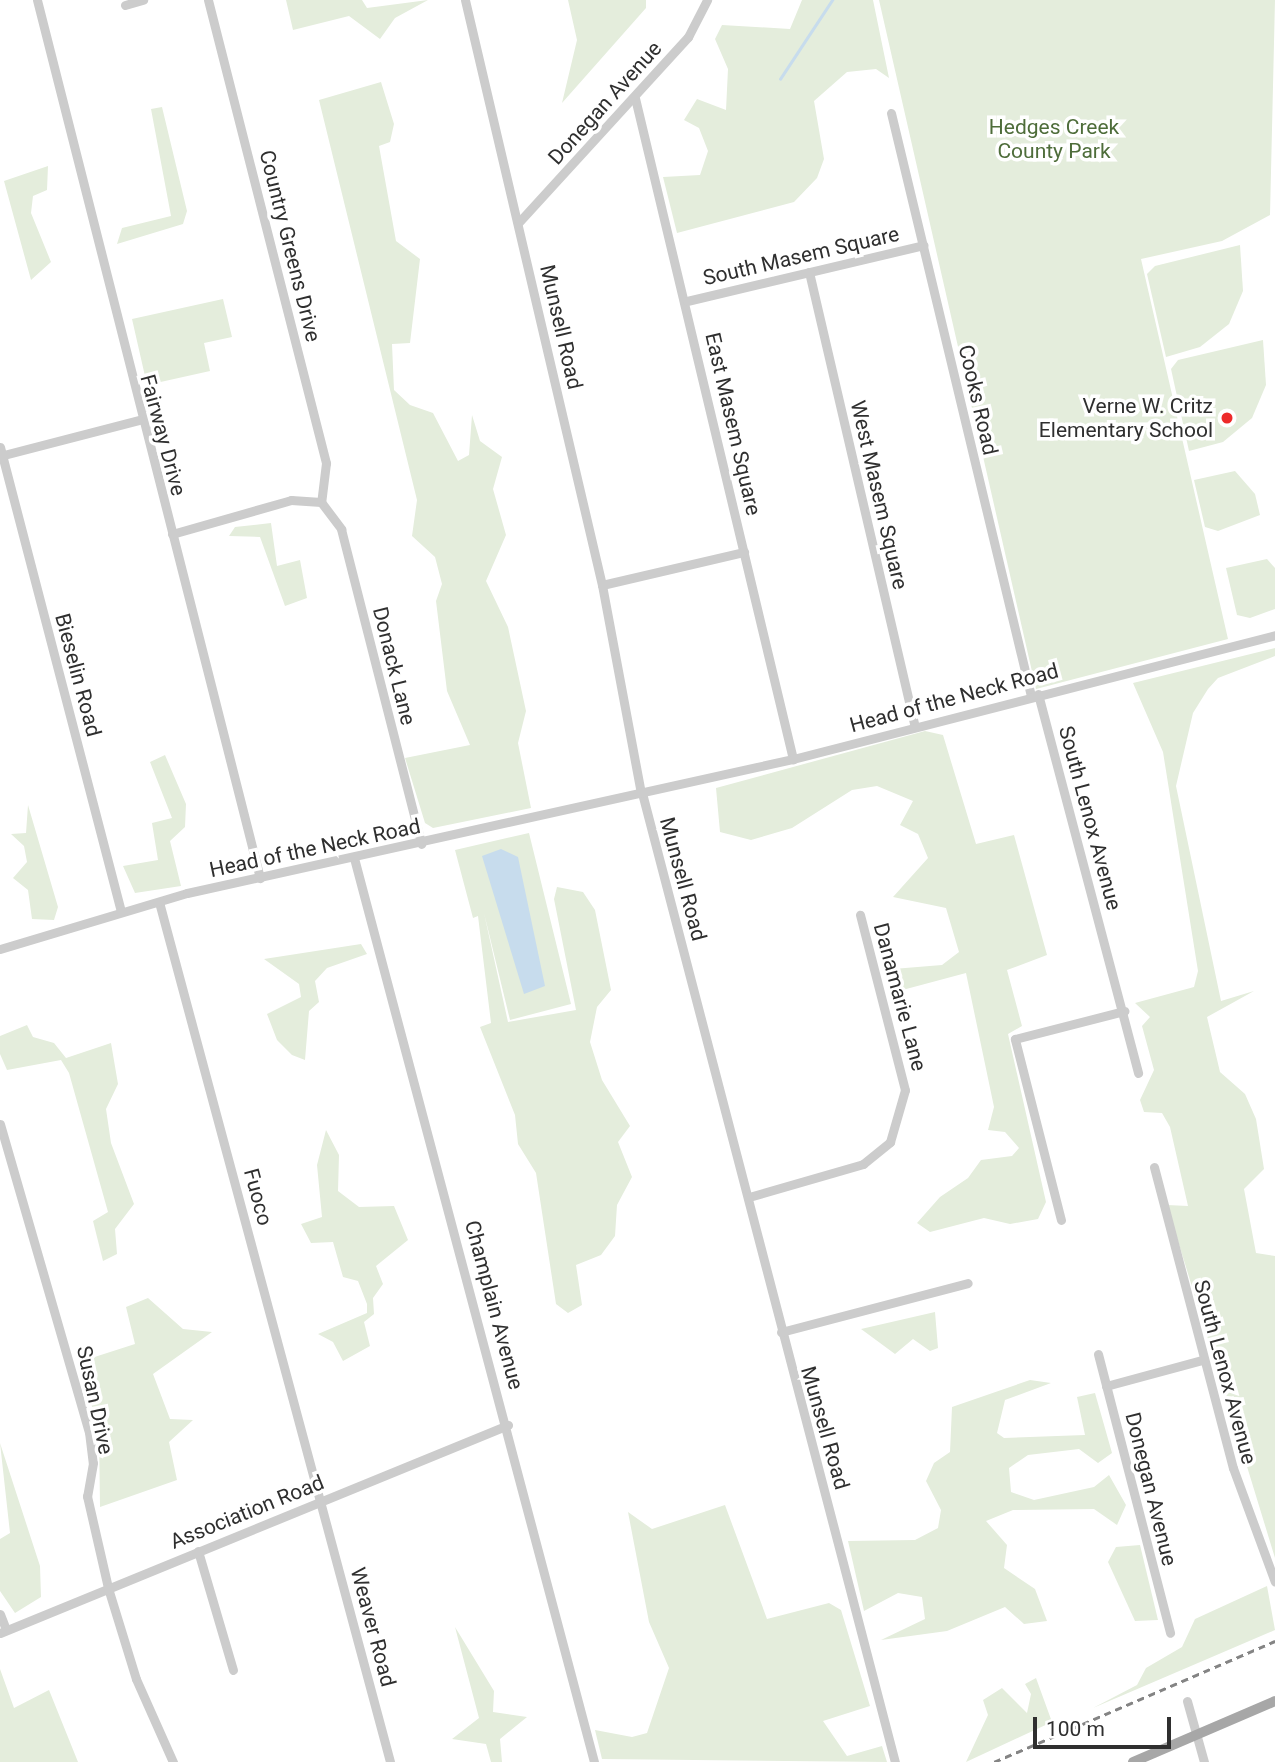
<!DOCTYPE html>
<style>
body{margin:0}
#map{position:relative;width:1275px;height:1762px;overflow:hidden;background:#fff;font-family:Roboto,sans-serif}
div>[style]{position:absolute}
.green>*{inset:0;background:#e4eddc}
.water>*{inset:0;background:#c7dced}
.stream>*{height:2.5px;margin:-1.25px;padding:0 1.25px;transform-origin:1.25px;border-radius:1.25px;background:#c7dced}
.minor>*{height:9px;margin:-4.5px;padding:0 4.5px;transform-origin:4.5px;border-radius:4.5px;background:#ccc}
.major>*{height:10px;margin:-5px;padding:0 5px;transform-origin:5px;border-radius:5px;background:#a7a7a7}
.rail>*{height:2.5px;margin-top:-1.25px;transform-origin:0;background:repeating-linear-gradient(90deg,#848484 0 7px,transparent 0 12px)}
.dots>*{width:19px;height:19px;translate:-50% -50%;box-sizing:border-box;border:4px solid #fff;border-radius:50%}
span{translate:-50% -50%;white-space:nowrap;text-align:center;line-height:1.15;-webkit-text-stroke:7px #fff;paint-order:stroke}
.street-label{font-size:21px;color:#2f2f2f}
.park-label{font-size:21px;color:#4e6d3a}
.poi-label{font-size:21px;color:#2f2f2f}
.right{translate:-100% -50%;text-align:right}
.scale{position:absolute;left:1033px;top:1717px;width:138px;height:32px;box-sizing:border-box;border:4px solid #2f2f2f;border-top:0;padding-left:9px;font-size:21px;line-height:24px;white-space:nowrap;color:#2f2f2f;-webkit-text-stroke:5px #fff;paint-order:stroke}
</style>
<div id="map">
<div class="green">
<i style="clip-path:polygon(286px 0,362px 0,367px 8px,428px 0,395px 18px,380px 39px,349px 16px,293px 30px)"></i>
<i style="clip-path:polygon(568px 0,646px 0,646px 8px,562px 103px,577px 40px)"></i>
<i style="clip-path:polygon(802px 0,873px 0,889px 78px,876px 69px,847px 72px,814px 101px,824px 159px,817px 178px,794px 202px,677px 233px,663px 177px,700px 175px,708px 151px,699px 128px,684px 120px,697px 99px,726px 110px,728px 69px,715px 39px,722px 25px,790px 29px)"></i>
<i style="clip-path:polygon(879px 0,1275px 0,1270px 215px,1222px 241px,1141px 259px,1228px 639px,1036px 689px)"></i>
<i style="clip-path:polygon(381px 82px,394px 124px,390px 142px,379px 146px,396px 241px,420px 259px,410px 343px,392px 344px,394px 390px,410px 405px,433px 413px,458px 461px,469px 455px,472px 415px,480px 441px,502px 457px,493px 489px,506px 535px,486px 581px,508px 627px,526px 711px,518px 743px,531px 808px,433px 828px,425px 823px,405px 758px,470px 745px,447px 691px,436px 601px,442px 584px,435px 557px,412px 536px,417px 500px,319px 100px)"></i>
<i style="clip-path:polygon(162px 107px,187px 211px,183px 224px,117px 244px,122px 228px,171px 216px,151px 109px)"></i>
<i style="clip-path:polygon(48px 166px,47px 190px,33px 196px,31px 213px,51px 262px,31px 280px,4px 181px)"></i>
<i style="clip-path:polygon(1240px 245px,1243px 291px,1229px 324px,1200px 347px,1166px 357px,1147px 274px,1155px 266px)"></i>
<i style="clip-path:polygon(223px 299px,232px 337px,204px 343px,210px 371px,147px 385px,132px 319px)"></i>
<i style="clip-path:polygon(1263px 340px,1266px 385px,1252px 418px,1223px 442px,1189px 451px,1171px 369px,1178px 360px)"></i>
<i style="clip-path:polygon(1235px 471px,1255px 494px,1260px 515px,1218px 531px,1205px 527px,1194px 480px)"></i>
<i style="clip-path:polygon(271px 523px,277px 566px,300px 560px,307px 598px,285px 606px,260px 537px,229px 536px,235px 527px)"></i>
<i style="clip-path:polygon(1267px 559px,1275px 568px,1275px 609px,1250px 618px,1237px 615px,1226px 568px)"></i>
<i style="clip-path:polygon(1275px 648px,1275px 656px,1218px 678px,1208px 689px,1193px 713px,1176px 786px,1221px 1001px,1254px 991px,1207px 1017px,1220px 1072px,1245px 1094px,1256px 1119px,1264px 1169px,1244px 1189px,1256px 1253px,1275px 1256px,1275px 1558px,1167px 1205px,1188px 1206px,1170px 1127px,1162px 1113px,1144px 1112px,1140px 1100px,1154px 1070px,1142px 1026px,1150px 1017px,1135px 1003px,1194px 987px,1198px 971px,1163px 752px,1133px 683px)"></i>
<i style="clip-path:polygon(925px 731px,943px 735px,976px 844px,1014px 835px,1047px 955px,1007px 970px,1022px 1026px,1008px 1034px,1046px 1202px,1038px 1219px,1010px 1224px,984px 1218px,930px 1232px,917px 1223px,940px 1197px,968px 1178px,981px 1160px,1012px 1156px,1019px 1148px,1005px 1132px,988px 1130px,994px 1107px,966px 973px,895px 992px,893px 969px,942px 965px,959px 952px,946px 908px,893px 897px,928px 858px,918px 834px,900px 825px,913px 801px,877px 786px,852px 790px,792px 828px,751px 840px,720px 832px,716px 788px)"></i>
<i style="clip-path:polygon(165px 755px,186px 804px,185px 827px,170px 841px,181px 886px,135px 893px,123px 866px,158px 860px,152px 823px,172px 818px,150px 762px)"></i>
<i style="clip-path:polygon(28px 805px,58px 907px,54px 920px,32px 919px,28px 890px,13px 878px,27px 862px,24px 846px,11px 834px,26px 833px)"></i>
<i style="clip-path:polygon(529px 833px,571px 1004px,510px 1020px,484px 913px,508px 1022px,576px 1010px,554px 899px,557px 887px,583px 892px,595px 910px,611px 990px,597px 1007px,590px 1042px,602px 1080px,630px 1126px,618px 1142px,632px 1177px,617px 1205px,615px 1236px,601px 1255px,576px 1265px,582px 1305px,568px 1313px,556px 1304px,536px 1173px,518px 1144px,515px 1115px,480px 1027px,491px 1023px,478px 916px,473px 918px,455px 850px)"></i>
<i style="clip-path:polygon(361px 944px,367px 954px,327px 968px,315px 981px,319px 1002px,309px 1011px,305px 1060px,292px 1055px,277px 1040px,267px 1014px,301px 997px,299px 984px,264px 959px)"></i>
<i style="clip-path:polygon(27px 1025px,33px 1037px,54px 1043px,66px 1058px,111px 1043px,118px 1084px,106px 1109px,111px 1143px,134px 1204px,115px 1229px,117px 1254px,103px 1261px,93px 1221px,108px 1212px,69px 1073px,61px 1060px,7px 1070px,0 1054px,0 1036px)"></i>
<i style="clip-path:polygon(326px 1130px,339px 1155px,338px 1191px,359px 1207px,394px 1206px,408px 1240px,376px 1266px,383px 1284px,373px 1298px,374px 1314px,364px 1322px,370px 1346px,343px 1361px,333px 1342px,318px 1334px,367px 1313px,367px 1304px,358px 1281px,343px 1277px,333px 1242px,311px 1243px,301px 1224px,322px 1217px,317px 1165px)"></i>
<i style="clip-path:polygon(148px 1298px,183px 1329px,212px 1332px,153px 1374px,170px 1419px,193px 1420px,169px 1442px,177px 1480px,100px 1507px,99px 1431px,79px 1362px,135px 1344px,126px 1307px)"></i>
<i style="clip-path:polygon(935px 1312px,938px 1348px,930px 1351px,913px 1339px,895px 1354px,861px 1329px)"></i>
<i style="clip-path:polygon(1030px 1380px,1051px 1383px,1005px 1400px,997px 1433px,1004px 1438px,1085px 1435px,1077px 1397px,1095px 1393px,1112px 1453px,1098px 1463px,1079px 1449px,1028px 1455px,1009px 1468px,1011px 1492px,1034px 1500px,1094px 1487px,1109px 1475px,1126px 1505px,1117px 1525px,1094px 1509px,1013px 1510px,986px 1521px,1007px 1545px,1004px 1568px,1035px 1589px,1047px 1621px,1024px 1624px,1005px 1607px,947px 1631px,881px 1640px,925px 1619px,922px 1597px,898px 1593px,864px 1611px,848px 1541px,915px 1540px,938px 1528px,941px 1510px,926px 1481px,934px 1463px,950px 1452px,952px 1407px)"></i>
<i style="clip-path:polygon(0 1443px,40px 1566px,41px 1597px,15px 1613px,0 1591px,0 1539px,10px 1533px)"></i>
<i style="clip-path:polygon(725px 1505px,767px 1619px,829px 1603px,841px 1610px,870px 1706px,823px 1721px,847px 1756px,882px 1746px,887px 1762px,602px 1759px,595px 1730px,632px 1737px,647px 1733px,669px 1668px,649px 1622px,628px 1512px,652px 1529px)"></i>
<i style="clip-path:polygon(1140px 1545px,1158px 1620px,1135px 1621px,1108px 1562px,1116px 1547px)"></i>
<i style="clip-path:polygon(1267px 1586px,1275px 1630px,1093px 1708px,1137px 1685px,1146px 1668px,1182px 1647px,1195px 1619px)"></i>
<i style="clip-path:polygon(455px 1627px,494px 1691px,493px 1712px,527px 1717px,500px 1739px,502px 1762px,491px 1762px,486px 1744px,452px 1739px,479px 1718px)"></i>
<i style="clip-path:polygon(0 1669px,14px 1708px,49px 1690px,78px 1762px,0 1762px)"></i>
<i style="clip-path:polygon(1036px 1678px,1052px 1722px,966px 1762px,988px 1715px,983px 1700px,1002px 1688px,1027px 1713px,1031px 1694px,1025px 1684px)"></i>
</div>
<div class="water">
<i style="clip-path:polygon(501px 849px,518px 857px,545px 986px,524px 994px,482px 856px)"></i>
</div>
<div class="stream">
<i style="left:780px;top:79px;width:95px;rotate:-56.6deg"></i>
</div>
<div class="minor">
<i style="left:37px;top:0;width:906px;rotate:75.75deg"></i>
<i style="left:208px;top:0;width:478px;rotate:75.7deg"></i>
<i style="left:326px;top:463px;width:39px;rotate:97deg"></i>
<i style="left:465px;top:0;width:601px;rotate:76.82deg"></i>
<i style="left:602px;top:585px;width:212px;rotate:79.4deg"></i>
<i style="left:125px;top:5px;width:19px;rotate:-16deg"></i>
<i style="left:635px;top:98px;width:680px;rotate:76.56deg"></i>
<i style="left:891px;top:113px;width:600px;rotate:76.5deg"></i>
<i style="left:519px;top:222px;width:251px;rotate:-47.6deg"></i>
<i style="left:688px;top:37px;width:42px;rotate:-62.8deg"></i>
<i style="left:809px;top:272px;width:466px;rotate:76.9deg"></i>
<i style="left:687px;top:301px;width:243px;rotate:-13.3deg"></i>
<i style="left:0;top:447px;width:480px;rotate:75.4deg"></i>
<i style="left:0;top:456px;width:144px;rotate:-14.5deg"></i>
<i style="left:321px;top:502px;width:34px;rotate:53deg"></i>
<i style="left:341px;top:529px;width:325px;rotate:75.7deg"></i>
<i style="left:172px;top:534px;width:124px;rotate:-15.9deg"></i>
<i style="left:291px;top:500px;width:30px;rotate:4deg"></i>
<i style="left:602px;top:585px;width:146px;rotate:-13.1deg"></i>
<i style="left:1038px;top:694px;width:392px;rotate:75.2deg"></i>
<i style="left:642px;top:793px;width:1001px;rotate:75.37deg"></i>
<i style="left:354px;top:858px;width:935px;rotate:75.13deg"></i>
<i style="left:159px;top:902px;width:890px;rotate:74.96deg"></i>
<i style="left:0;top:949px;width:195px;rotate:-16.7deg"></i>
<i style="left:187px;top:893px;width:621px;rotate:-12.47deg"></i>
<i style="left:793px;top:759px;width:498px;rotate:-14.4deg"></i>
<i style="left:0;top:1124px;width:321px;rotate:73.9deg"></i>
<i style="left:89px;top:1432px;width:31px;rotate:83deg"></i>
<i style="left:93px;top:1463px;width:34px;rotate:100deg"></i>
<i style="left:87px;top:1496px;width:94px;rotate:77.1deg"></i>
<i style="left:108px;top:1588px;width:95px;rotate:72.9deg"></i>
<i style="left:136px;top:1679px;width:91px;rotate:66deg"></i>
<i style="left:1154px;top:1167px;width:311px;rotate:75.3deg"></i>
<i style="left:1233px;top:1468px;width:121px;rotate:69.8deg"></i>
<i style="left:749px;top:1197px;width:119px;rotate:-16.1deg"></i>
<i style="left:863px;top:1164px;width:35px;rotate:-39deg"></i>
<i style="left:890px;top:1142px;width:54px;rotate:-73.9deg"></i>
<i style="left:905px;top:1090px;width:181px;rotate:-104.4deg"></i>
<i style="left:1061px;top:1220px;width:187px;rotate:-104.3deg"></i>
<i style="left:1015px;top:1039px;width:113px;rotate:-14.4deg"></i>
<i style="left:781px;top:1332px;width:193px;rotate:-14.7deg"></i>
<i style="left:1098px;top:1354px;width:288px;rotate:75.5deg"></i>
<i style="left:1106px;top:1386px;width:99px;rotate:-15.2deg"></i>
<i style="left:198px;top:1551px;width:124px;rotate:73.6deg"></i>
<i style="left:0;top:1614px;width:17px;rotate:69deg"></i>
<i style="left:0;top:1633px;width:549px;rotate:-22.27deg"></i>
<i style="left:1187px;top:1701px;width:63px;rotate:74.4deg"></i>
</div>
<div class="major">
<i style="left:1133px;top:1762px;width:155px;rotate:-23.2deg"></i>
</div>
<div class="rail">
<i style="left:994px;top:1762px;width:306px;rotate:-23.3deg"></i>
</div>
<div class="dots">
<i style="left:1227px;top:418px;background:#ed2a2a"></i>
</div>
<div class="street-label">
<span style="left:605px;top:103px;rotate:-48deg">Donegan Avenue</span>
<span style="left:290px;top:246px;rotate:76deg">Country Greens Drive</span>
<span style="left:801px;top:256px;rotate:-13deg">South Masem Square</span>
<span style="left:561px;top:327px;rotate:77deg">Munsell Road</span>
<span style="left:978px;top:400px;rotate:77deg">Cooks Road</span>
<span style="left:733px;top:424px;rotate:77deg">East Masem Square</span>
<span style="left:163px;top:435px;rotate:75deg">Fairway Drive</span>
<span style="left:879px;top:495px;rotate:77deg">West Masem Square</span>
<span style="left:394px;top:666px;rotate:76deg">Donack Lane</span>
<span style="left:78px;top:675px;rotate:75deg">Bieselin Road</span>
<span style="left:954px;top:698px;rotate:-15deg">Head of the Neck Road</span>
<span style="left:1090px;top:818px;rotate:75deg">South Lenox Avenue</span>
<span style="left:315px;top:848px;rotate:-12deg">Head of the Neck Road</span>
<span style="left:683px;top:879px;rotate:75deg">Munsell Road</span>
<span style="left:900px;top:997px;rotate:75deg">Danamarie Lane</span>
<span style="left:258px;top:1197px;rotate:75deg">Fuoco</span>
<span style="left:494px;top:1305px;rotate:75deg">Champlain Avenue</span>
<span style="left:1225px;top:1372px;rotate:75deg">South Lenox Avenue</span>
<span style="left:95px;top:1400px;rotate:78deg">Susan Drive</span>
<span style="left:825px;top:1428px;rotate:74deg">Munsell Road</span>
<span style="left:1151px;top:1489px;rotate:76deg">Donegan Avenue</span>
<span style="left:247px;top:1512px;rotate:-22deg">Association Road</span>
<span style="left:373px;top:1627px;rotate:75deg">Weaver Road</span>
</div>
<div class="park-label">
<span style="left:1054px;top:139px">Hedges Creek<br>County Park</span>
</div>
<div class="poi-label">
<span class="right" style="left:1213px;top:418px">Verne W. Critz<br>Elementary School</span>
</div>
<div class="scale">100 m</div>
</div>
